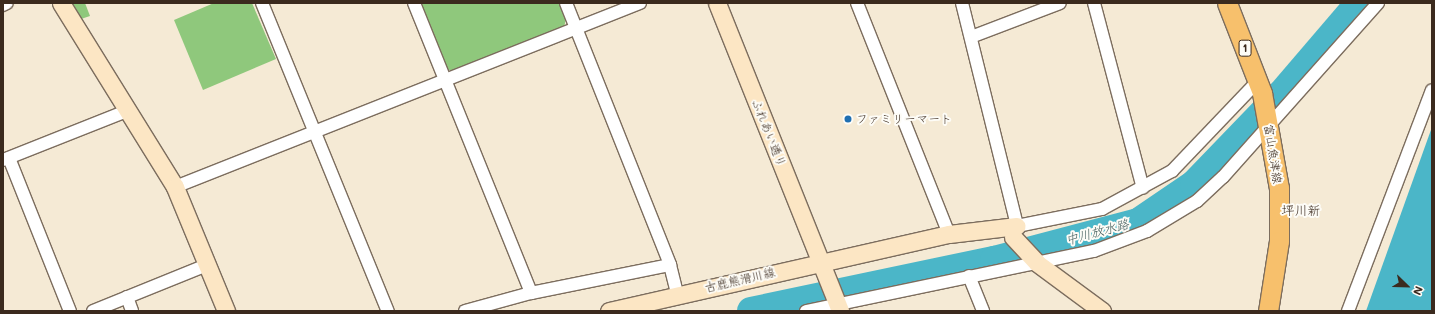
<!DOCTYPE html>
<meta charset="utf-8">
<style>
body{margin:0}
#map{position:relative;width:1435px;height:314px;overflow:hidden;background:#f5ead5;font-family:Mali,"Klee One",sans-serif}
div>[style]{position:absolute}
.green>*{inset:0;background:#8fc87c}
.water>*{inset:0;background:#4bb6c8}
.river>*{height:28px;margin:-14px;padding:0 14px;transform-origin:14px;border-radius:14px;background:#4bb6c8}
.roads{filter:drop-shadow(1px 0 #7c6d5e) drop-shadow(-1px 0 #7c6d5e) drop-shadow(0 1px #7c6d5e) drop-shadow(0 -1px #7c6d5e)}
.street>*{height:12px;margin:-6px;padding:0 6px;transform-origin:6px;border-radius:6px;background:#fff}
.secondary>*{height:17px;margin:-8.5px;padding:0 8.5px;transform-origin:8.5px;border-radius:8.5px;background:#fce6c4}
.primary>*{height:19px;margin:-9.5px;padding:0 9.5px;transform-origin:9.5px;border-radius:9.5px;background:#f7c06c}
.dots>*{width:11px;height:11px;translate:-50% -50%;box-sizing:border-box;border:2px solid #fdfcf7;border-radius:50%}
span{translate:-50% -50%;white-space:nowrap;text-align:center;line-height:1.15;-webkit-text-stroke:4px #fdfcf7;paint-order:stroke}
.shield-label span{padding:1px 3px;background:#fdfcf7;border:1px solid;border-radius:3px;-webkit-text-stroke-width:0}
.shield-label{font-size:11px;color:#3b2a1e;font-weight:700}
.poi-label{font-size:12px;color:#3b2a1e}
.left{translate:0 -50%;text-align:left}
.street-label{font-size:12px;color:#3b2a1e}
.neighbourhood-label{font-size:13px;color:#3b2a1e}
.water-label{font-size:13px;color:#415b5a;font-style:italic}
.frame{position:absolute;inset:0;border:4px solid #3b2a1e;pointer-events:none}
.north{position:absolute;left:1387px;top:266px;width:40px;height:40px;-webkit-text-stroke:3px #fdfcf7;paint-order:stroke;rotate:113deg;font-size:11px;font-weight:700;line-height:16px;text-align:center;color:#3b2a1e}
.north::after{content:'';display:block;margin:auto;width:14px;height:18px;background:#3b2a1e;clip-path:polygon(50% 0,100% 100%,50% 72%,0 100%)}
</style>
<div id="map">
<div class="green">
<i style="clip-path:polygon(71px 3px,85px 3px,90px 16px,81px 19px)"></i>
<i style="clip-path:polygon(214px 3px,252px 3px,276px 59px,203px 90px,174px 20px)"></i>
<i style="clip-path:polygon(419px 3px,560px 3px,566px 18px,564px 28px,454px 72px,445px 68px)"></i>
</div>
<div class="water">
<i style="clip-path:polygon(1432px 127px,1432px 311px,1366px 311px)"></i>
</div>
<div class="river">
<i style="left:751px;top:311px;width:248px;rotate:-11.9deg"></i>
<i style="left:994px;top:260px;width:149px;rotate:-14.8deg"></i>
<i style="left:1138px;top:222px;width:68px;rotate:-34.2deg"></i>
<i style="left:1194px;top:184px;width:125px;rotate:-46deg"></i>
<i style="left:1281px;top:94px;width:120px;rotate:-49.4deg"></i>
</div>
<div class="roads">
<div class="street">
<i style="left:262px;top:3px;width:333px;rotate:67.8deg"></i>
<i style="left:414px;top:3px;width:313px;rotate:68deg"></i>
<i style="left:566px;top:3px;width:282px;rotate:68.3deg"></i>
<i style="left:670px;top:265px;width:30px;rotate:76deg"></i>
<i style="left:857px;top:3px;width:249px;rotate:68.3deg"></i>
<i style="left:962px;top:3px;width:230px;rotate:76.1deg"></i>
<i style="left:1017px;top:226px;width:87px;rotate:-11.3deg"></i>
<i style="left:1102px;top:209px;width:80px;rotate:-28.5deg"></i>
<i style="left:1172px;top:171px;width:124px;rotate:-46.3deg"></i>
<i style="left:1094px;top:3px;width:191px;rotate:75.2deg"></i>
<i style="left:3px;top:5px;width:4px;rotate:-27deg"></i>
<i style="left:971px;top:37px;width:95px;rotate:-20.9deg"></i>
<i style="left:9px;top:158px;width:165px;rotate:68.3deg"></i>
<i style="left:3px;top:160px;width:136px;rotate:-21.6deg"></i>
<i style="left:175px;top:187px;width:500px;rotate:-21.59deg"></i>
<i style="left:969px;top:276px;width:38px;rotate:68deg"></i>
<i style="left:127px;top:297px;width:15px;rotate:70deg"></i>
<i style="left:93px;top:311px;width:123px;rotate:-22deg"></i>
<i style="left:465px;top:311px;width:68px;rotate:-15.3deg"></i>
<i style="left:531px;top:293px;width:142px;rotate:-11.4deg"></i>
<i style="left:806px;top:311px;width:294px;rotate:-11.8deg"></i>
<i style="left:1094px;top:251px;width:57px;rotate:-20.7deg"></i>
<i style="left:1147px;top:231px;width:58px;rotate:-31deg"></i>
<i style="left:1197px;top:201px;width:35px;rotate:-43deg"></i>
<i style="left:1223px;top:177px;width:233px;rotate:-48.3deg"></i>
<i style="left:1348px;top:311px;width:236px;rotate:-69.2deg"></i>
</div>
<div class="secondary">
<i style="left:61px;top:3px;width:216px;rotate:58.2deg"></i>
<i style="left:175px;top:187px;width:134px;rotate:67.6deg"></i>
<i style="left:717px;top:3px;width:332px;rotate:68.2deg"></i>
<i style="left:1013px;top:237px;width:35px;rotate:47deg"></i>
<i style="left:1037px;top:263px;width:81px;rotate:36.4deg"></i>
<i style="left:609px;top:311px;width:349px;rotate:-12.8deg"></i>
<i style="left:949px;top:234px;width:68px;rotate:-6.7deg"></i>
</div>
<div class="primary">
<i style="left:1227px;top:3px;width:97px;rotate:68.7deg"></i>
<i style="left:1262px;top:93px;width:97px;rotate:79.9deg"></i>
<i style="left:1279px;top:188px;width:53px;rotate:90deg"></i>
<i style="left:1279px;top:241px;width:71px;rotate:98.9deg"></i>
</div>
</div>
<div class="dots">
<i style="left:848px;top:119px;background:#1f6fb2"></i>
</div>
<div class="shield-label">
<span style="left:1245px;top:48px">1</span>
</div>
<div class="poi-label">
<span class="left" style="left:856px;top:119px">ファミリーマート</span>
</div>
<div class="street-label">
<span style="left:769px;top:133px;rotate:68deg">ふれあい通り</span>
<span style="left:1273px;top:154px;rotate:81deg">富山魚津線</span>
<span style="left:740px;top:280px;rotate:-13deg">古鹿熊滑川線</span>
</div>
<div class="neighbourhood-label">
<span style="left:1301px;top:210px">坪川新</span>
</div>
<div class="water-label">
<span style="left:1097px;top:232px;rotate:-15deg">中川放水路</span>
</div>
<div class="frame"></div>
<div class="north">N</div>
</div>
